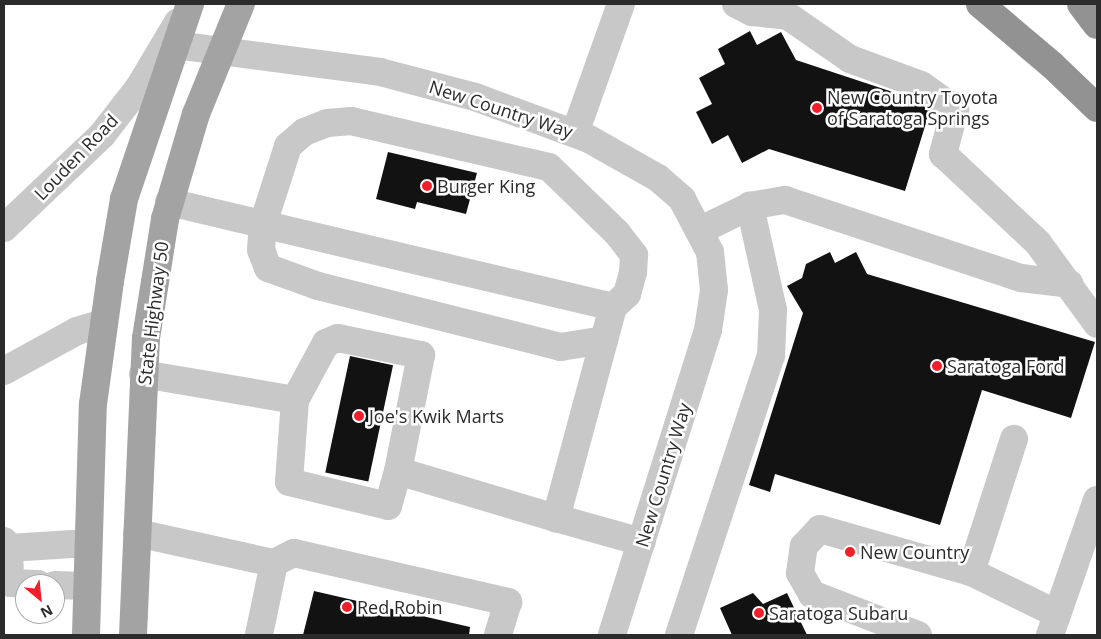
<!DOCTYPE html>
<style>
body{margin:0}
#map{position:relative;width:1101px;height:639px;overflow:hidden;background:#fff;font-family:"Open Sans",sans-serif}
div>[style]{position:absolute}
.building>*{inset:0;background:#121212;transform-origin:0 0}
.minor>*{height:28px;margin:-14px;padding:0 14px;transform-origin:14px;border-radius:14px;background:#c8c8c8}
.major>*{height:28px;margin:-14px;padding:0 14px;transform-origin:14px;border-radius:14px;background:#a3a3a3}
.highway>*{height:28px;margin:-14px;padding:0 14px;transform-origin:14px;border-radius:14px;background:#929292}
.dots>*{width:14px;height:14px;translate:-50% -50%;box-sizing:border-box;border:2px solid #fff;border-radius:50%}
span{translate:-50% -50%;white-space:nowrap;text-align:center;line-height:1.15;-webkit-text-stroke:5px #fff;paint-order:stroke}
.poi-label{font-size:18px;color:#2b2b2b}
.left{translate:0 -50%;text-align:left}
.street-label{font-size:18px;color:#2b2b2b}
.frame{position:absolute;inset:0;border:5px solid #2b2b2b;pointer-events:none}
.north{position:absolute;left:15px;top:574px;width:50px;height:50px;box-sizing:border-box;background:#fff;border:1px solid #aaa;border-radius:50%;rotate:152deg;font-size:14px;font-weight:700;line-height:20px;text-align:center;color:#2b2b2b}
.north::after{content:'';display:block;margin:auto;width:18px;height:22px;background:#f21e29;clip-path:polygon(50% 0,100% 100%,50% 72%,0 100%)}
</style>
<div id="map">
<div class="building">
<i style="clip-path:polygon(750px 31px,757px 45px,781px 32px,796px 60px,914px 99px,930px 110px,905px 191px,769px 149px,742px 163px,728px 135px,712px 144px,696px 112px,712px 104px,699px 78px,725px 64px,718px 49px)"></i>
<i style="clip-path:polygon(388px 152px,477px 173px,466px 214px,417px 202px,415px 209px,376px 199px)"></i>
<i style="clip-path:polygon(830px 252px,835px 263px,856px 252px,867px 274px,1095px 342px,1071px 418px,982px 390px,940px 525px,775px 474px,770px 492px,749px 485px,803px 313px,787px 286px,802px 278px,806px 264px)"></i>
<i style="left:350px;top:356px;width:44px;height:119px;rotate:12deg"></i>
<i style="clip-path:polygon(314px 591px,470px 627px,469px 635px,303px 635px)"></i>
<i style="clip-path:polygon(753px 593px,763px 604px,787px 593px,807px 635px,732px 635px,720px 608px)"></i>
</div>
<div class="minor">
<i style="left:736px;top:4px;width:18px;rotate:27deg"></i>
<i style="left:752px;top:12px;width:36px;rotate:6deg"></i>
<i style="left:788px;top:16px;width:75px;rotate:34.7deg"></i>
<i style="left:850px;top:59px;width:76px;rotate:20.1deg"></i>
<i style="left:921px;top:85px;width:42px;rotate:35.2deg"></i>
<i style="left:955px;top:109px;width:47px;rotate:104.9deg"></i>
<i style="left:943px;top:154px;width:130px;rotate:43.1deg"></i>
<i style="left:1038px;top:243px;width:100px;rotate:53.9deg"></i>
<i style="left:176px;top:45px;width:206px;rotate:7.5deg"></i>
<i style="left:380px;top:72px;width:98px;rotate:14.7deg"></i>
<i style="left:475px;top:97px;width:121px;rotate:20.2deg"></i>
<i style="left:589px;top:139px;width:79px;rotate:29.5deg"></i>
<i style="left:658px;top:178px;width:32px;rotate:41deg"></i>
<i style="left:682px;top:199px;width:60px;rotate:62.2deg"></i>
<i style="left:710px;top:252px;width:38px;rotate:84deg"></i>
<i style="left:714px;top:290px;width:40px;rotate:98.5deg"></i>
<i style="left:708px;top:330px;width:320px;rotate:107.5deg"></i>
<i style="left:575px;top:133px;width:137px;rotate:-70.4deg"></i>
<i style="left:169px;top:202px;width:456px;rotate:13.3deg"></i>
<i style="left:613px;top:307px;width:219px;rotate:105.1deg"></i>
<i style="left:556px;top:518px;width:89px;rotate:15.6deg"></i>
<i style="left:750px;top:206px;width:36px;rotate:-10deg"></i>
<i style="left:785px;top:200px;width:249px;rotate:18.3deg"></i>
<i style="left:1021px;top:278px;width:49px;rotate:7deg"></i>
<i style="left:4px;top:228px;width:135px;rotate:-43.5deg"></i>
<i style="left:102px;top:135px;width:62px;rotate:-52.2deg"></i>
<i style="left:140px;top:86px;width:74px;rotate:-59.3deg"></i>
<i style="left:604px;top:340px;width:44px;rotate:170.8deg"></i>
<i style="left:561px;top:347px;width:251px;rotate:-165.9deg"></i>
<i style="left:318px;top:286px;width:53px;rotate:-160.2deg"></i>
<i style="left:268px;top:268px;width:19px;rotate:-111deg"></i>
<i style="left:261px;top:250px;width:26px;rotate:-86deg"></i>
<i style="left:263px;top:224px;width:82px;rotate:-72.2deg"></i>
<i style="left:288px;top:146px;width:21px;rotate:-41deg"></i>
<i style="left:304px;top:132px;width:26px;rotate:-21deg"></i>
<i style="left:328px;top:123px;width:23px;rotate:-5deg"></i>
<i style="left:351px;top:121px;width:203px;rotate:13.1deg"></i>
<i style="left:549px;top:167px;width:95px;rotate:44.1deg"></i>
<i style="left:617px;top:233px;width:28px;rotate:52deg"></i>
<i style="left:634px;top:255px;width:17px;rotate:93deg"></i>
<i style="left:633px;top:272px;width:23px;rotate:105deg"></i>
<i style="left:627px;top:294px;width:19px;rotate:137deg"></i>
<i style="left:4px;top:371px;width:83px;rotate:-28.7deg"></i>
<i style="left:77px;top:331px;width:28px;rotate:-17deg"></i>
<i style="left:143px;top:374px;width:154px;rotate:9.7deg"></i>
<i style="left:295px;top:400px;width:82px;rotate:94.2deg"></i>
<i style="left:289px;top:482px;width:102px;rotate:13.6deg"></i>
<i style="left:388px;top:506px;width:36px;rotate:-74deg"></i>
<i style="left:398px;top:471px;width:165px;rotate:16.6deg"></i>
<i style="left:295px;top:400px;width:65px;rotate:-61.5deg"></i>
<i style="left:326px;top:343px;width:13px;rotate:-23deg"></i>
<i style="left:338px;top:338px;width:85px;rotate:11.6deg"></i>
<i style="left:421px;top:355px;width:118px;rotate:101.2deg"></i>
<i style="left:137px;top:533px;width:140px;rotate:12.4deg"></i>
<i style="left:274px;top:563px;width:74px;rotate:101.8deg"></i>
<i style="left:4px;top:541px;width:9px;rotate:54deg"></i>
<i style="left:9px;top:548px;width:35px;rotate:88deg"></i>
<i style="left:10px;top:583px;width:28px;rotate:2deg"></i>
<i style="left:9px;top:548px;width:79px;rotate:-3.6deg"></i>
<i style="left:274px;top:563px;width:22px;rotate:-27deg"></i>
<i style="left:294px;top:553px;width:220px;rotate:12.9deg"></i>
<i style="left:508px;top:602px;width:34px;rotate:107deg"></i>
<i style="left:971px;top:572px;width:140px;rotate:-72.1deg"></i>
<i style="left:55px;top:585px;width:31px;rotate:2deg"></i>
<i style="left:679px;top:635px;width:294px;rotate:-71.8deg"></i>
<i style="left:771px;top:356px;width:46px;rotate:-87.5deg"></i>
<i style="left:773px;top:310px;width:107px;rotate:-102.5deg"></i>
<i style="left:750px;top:206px;width:55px;rotate:153.9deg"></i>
<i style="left:918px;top:635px;width:114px;rotate:-158.9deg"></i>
<i style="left:812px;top:594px;width:24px;rotate:-120deg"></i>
<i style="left:800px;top:573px;width:27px;rotate:-82deg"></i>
<i style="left:804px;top:546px;width:23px;rotate:-47deg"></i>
<i style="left:820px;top:529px;width:157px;rotate:15.9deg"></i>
<i style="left:971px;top:572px;width:96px;rotate:26deg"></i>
<i style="left:1050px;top:635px;width:143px;rotate:-70.8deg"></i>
</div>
<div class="major">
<i style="left:86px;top:635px;width:231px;rotate:-88.3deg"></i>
<i style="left:93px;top:404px;width:124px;rotate:-82.1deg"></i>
<i style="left:110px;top:281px;width:83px;rotate:-80.3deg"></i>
<i style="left:124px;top:199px;width:206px;rotate:-71.3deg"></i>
<i style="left:133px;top:635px;width:297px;rotate:-87.5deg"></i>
<i style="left:146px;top:338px;width:121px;rotate:-80.9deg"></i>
<i style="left:165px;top:219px;width:109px;rotate:-73.6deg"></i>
<i style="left:196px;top:114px;width:119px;rotate:-67.8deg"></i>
</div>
<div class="highway">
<i style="left:980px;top:4px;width:94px;rotate:40.3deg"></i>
<i style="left:1052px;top:65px;width:62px;rotate:43.7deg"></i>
<i style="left:1081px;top:4px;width:26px;rotate:53deg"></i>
</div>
<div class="dots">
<i style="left:817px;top:108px;background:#f21e29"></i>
<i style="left:427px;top:186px;background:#f21e29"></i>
<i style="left:937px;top:366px;background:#f21e29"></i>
<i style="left:359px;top:416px;background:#f21e29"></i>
<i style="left:850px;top:552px;background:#f21e29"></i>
<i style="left:347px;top:607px;background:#f21e29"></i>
<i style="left:759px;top:613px;background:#f21e29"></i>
</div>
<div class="poi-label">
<span class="left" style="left:827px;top:108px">New Country Toyota<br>of Saratoga Springs</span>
<span class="left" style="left:437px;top:186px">Burger King</span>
<span class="left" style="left:947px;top:366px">Saratoga Ford</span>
<span class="left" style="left:369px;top:416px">Joe's Kwik Marts</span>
<span class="left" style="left:860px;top:552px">New Country</span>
<span class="left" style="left:357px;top:607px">Red Robin</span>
<span class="left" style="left:769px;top:613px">Saratoga Subaru</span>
</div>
<div class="street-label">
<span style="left:501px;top:109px;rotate:18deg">New Country Way</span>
<span style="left:76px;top:157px;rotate:-46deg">Louden Road</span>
<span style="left:153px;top:313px;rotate:-83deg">State Highway 50</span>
<span style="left:663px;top:475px;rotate:-73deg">New Country Way</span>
</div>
<div class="frame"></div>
<div class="north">N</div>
</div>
